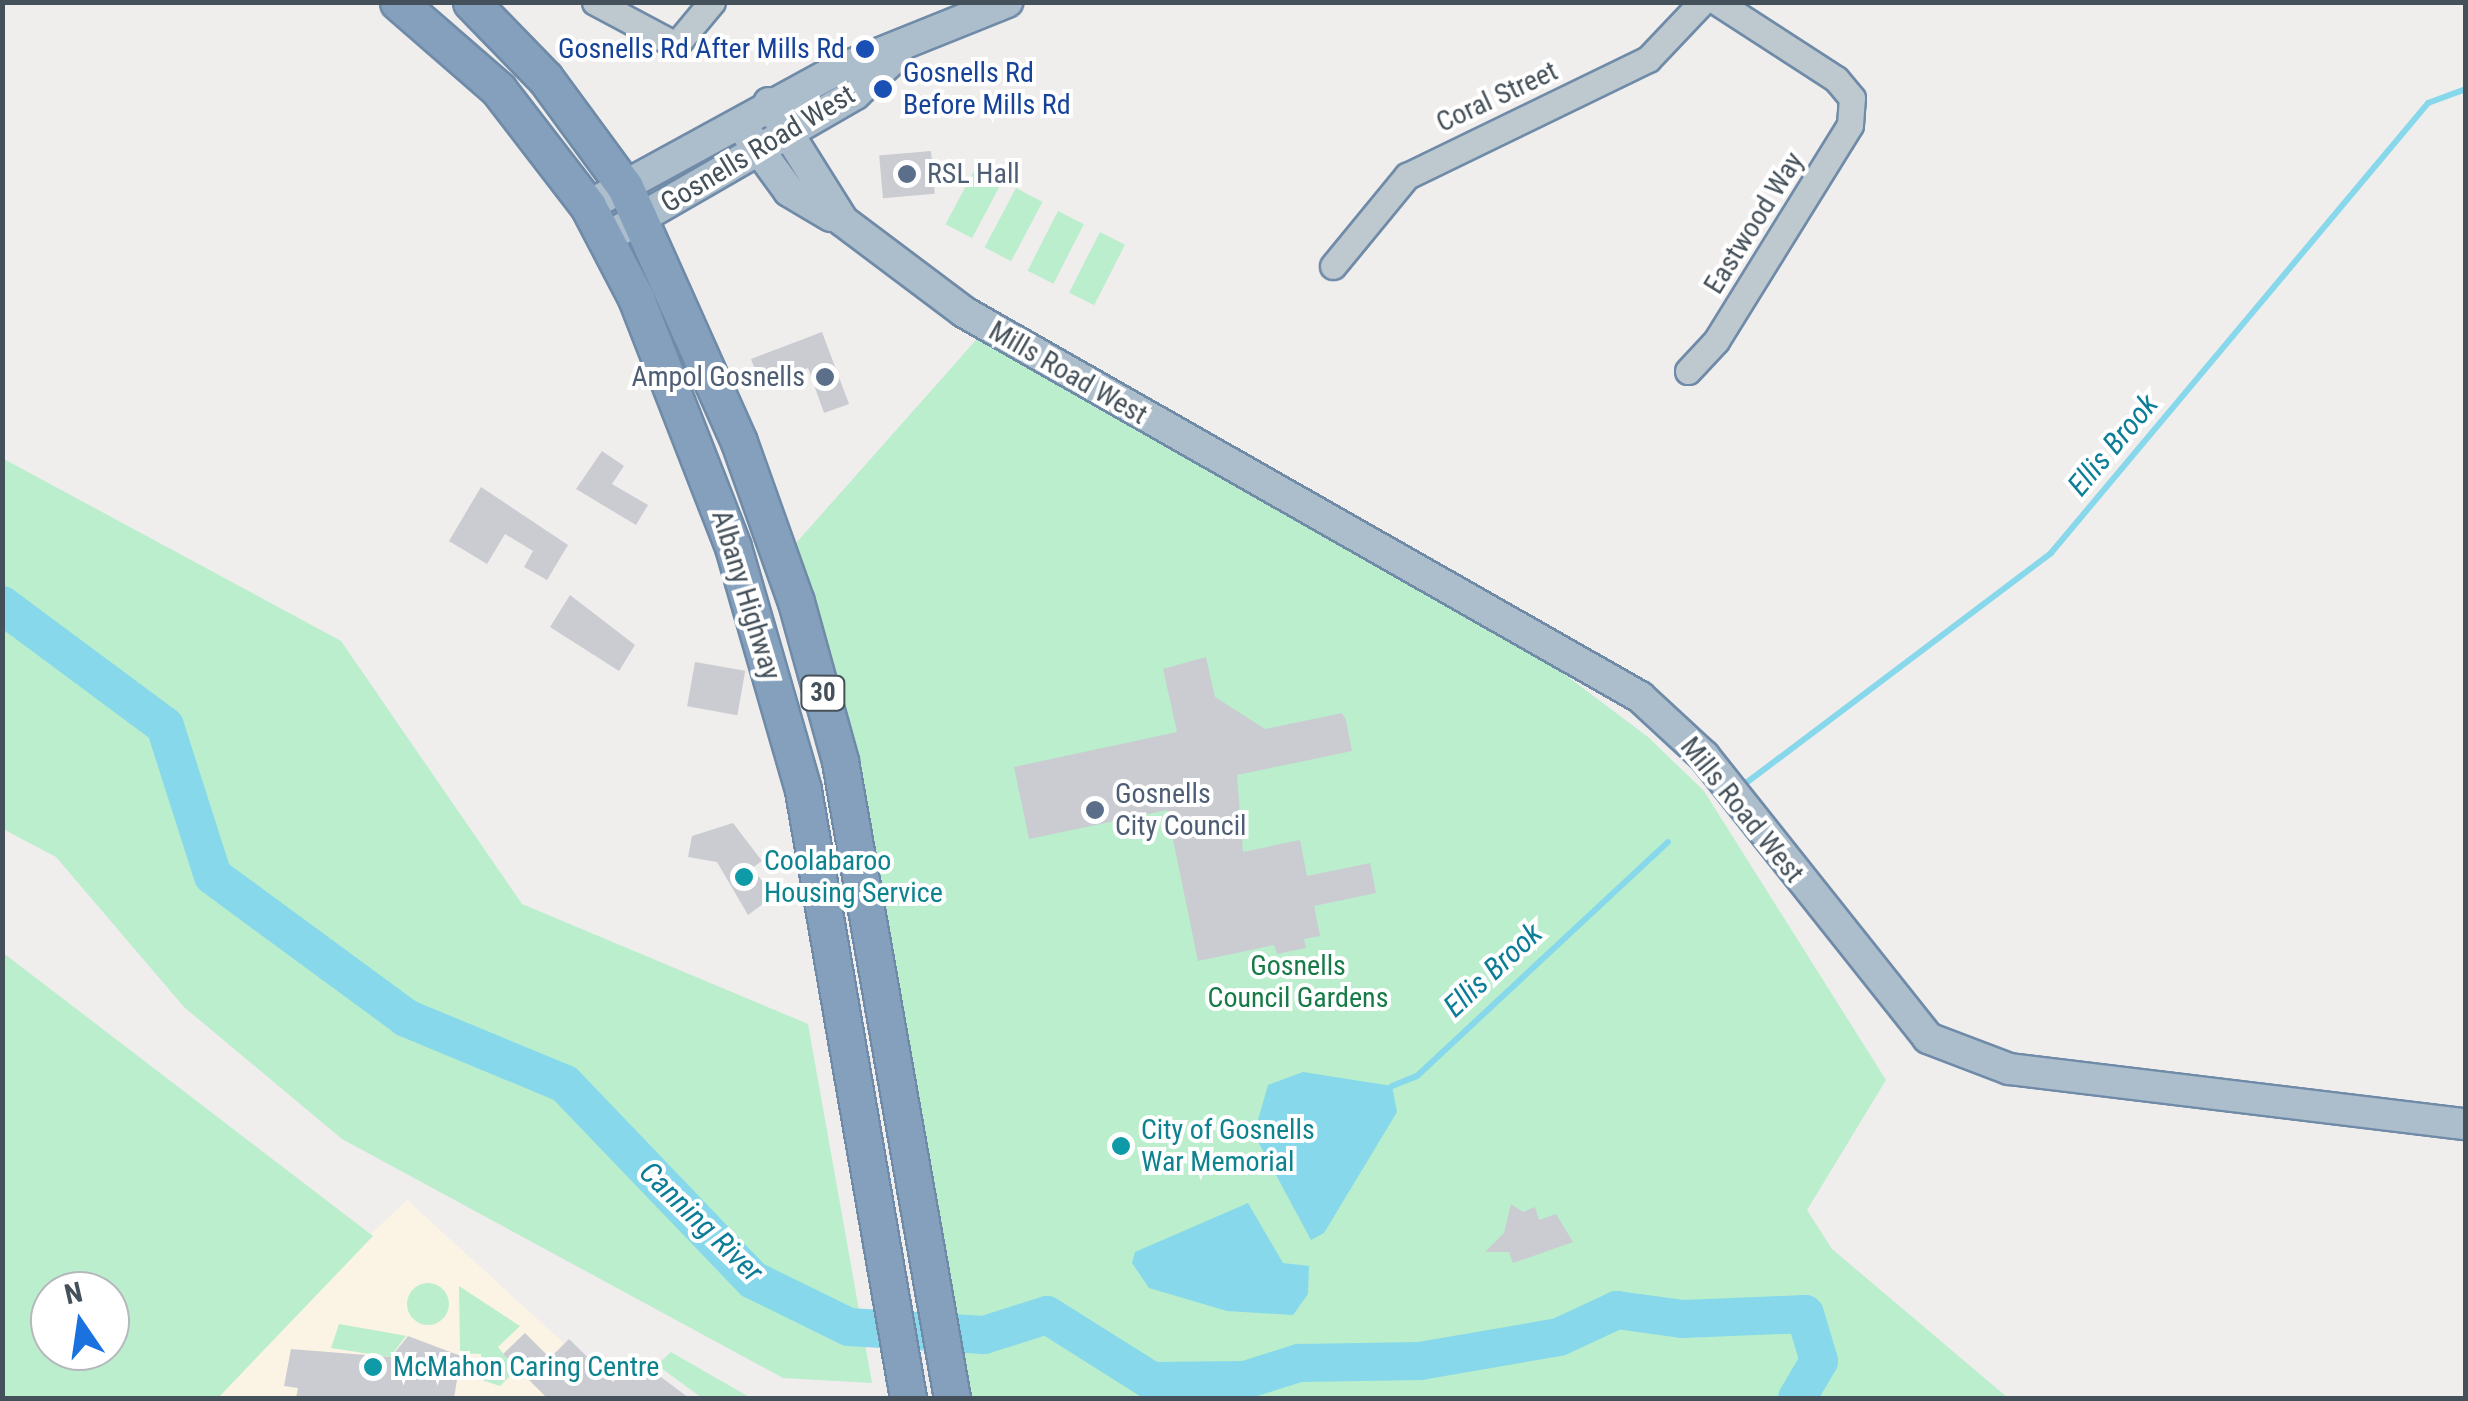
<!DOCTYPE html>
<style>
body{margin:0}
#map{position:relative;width:2468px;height:1401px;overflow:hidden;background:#f0eded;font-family:"Roboto Condensed",sans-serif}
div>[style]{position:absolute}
.commercial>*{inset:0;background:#fbf4e5}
.green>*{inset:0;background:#baeecd;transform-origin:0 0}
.round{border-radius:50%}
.water>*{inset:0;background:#87d8eb}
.stream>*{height:6px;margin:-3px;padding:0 3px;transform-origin:3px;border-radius:3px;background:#87d8eb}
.river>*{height:38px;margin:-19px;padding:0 19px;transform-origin:19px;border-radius:19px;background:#87d8eb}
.building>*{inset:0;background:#caccd2;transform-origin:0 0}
.roads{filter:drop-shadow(2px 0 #6f8ba8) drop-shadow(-2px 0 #6f8ba8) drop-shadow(0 2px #6f8ba8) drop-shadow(0 -2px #6f8ba8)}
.minor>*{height:25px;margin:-12.5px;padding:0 12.5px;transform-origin:12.5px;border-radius:12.5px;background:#bdc8cf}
.major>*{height:30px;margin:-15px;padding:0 15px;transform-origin:15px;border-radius:15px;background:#acbdcc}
.highway>*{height:35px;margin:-17.5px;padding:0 17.5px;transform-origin:17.5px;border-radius:17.5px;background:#84a0bc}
.dots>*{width:28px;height:28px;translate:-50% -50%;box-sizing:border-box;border:5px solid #fff;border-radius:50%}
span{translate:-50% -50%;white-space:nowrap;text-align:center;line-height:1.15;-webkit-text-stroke:8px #fff;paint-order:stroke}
.shield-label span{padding:2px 8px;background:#fff;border:2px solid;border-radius:8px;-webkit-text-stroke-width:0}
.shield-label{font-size:25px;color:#45515a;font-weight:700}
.transit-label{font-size:28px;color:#164399}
.right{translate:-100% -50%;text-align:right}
.left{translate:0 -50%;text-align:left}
.street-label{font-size:28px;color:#45515a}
.service-label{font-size:28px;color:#4e5e75}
.culture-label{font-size:28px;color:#0d838f}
.park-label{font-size:28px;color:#167b47}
.water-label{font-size:30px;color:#0c7d97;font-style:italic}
.frame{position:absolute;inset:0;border:5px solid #45515a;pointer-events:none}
.north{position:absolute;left:30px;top:1271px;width:100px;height:100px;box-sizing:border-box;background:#fff;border:2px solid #b5b9bd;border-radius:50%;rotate:347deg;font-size:28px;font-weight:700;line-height:40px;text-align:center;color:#45515a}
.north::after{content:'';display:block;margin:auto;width:35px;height:45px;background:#1972dd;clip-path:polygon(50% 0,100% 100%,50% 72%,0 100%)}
</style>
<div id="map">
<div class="commercial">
<i style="clip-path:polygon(407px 1200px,624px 1398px,198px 1398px)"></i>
</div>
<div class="green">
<i style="left:977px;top:165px;width:30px;height:67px;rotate:28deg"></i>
<i style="left:1016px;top:188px;width:30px;height:67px;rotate:28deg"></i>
<i style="left:1058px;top:211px;width:29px;height:67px;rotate:27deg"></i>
<i style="left:1100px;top:232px;width:28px;height:68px;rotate:27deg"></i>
<i style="clip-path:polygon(984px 331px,1471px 604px,1648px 737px,1704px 791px,1886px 1080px,1807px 1210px,1832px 1249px,2008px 1398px,972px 1398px,781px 560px)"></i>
<i style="clip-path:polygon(2px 458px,341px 641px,522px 904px,808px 1024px,872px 1383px,783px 1378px,342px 1139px,184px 1007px,56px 857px,3px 829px)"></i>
<i style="clip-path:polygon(evenodd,2px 952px,373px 1236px,218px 1398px,3px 1398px,2px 952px,50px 1291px,110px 1291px,110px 1351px,50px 1351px,50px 1291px)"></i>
<i class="round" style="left:407px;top:1283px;width:42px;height:42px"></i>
<i style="clip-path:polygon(459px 1286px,520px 1326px,498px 1347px,516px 1370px,500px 1386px,482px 1380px,481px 1354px,460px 1353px)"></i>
<i style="clip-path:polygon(339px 1324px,396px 1334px,406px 1336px,390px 1357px,331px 1348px)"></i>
<i style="clip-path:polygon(671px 1352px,749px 1397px,702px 1398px,657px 1365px)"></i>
</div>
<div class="water">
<i style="clip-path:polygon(1303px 1072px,1392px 1086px,1397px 1112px,1324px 1233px,1311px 1240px,1254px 1134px,1268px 1085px)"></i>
<i style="clip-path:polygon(1248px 1203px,1283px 1263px,1309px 1266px,1308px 1294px,1293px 1315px,1227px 1311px,1149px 1288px,1132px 1263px,1135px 1252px)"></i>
</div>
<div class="stream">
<i style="left:1746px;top:783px;width:382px;rotate:-37deg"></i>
<i style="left:2051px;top:553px;width:587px;rotate:-50.04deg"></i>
<i style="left:2428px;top:103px;width:40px;rotate:-20.2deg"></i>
<i style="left:1392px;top:1086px;width:27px;rotate:-22deg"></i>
<i style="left:1417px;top:1076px;width:343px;rotate:-43deg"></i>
</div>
<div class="river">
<i style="left:2px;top:605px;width:203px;rotate:36.6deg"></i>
<i style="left:165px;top:726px;width:157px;rotate:72.3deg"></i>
<i style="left:213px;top:876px;width:240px;rotate:36.3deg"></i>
<i style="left:406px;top:1018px;width:172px;rotate:22.5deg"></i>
<i style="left:565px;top:1084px;width:272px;rotate:46.2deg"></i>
<i style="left:753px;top:1280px;width:107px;rotate:26.1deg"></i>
<i style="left:849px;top:1327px;width:135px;rotate:3.4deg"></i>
<i style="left:984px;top:1335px;width:66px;rotate:-17.6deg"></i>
<i style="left:1047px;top:1315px;width:124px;rotate:32.2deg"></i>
<i style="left:1152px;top:1381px;width:93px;rotate:-0.6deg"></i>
<i style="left:1245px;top:1380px;width:57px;rotate:-17.5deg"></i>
<i style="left:1299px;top:1363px;width:121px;rotate:-0.9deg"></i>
<i style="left:1420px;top:1361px;width:141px;rotate:-9.8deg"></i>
<i style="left:1559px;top:1337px;width:64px;rotate:-25deg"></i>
<i style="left:1617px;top:1310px;width:67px;rotate:7.8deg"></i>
<i style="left:1683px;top:1319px;width:122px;rotate:-2.3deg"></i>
<i style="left:1805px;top:1314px;width:49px;rotate:73.4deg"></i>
<i style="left:1819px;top:1361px;width:43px;rotate:120.7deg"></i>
</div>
<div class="building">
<i style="left:931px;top:151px;width:43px;height:52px;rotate:85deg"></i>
<i style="clip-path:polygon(822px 332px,849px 404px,824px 413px,808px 368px,761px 386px,751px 359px)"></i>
<i style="clip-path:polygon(602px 451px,624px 466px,612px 484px,648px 505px,636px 525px,576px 489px)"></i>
<i style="clip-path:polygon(481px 487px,568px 545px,547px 580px,524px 567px,533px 551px,505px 534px,487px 564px,449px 541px)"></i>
<i style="clip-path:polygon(570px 595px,635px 645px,619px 671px,550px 627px)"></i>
<i style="clip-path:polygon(1206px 657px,1215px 697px,1265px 729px,1342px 713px,1346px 720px,1352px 751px,1237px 775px,1243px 852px,1300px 840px,1307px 876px,1370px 863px,1376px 893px,1314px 906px,1320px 936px,1304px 939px,1306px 948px,1277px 954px,1274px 945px,1198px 961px,1167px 810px,1029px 839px,1014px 767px,1177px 732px,1163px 669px)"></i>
<i style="left:695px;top:662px;width:51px;height:45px;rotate:10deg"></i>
<i style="clip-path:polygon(733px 823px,762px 861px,752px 868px,774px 896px,748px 915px,717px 862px,688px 857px,692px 836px)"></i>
<i style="clip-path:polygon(1511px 1204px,1523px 1212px,1535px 1207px,1539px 1220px,1556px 1214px,1573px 1242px,1513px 1263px,1509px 1252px,1485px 1252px,1504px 1233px)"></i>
<i style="clip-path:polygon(525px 1333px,550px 1358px,569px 1339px,613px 1382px,637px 1359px,689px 1398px,547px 1398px,503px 1354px)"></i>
<i style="clip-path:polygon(408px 1336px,461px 1356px,454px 1398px,296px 1398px,298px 1388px,284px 1386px,291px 1349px,391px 1357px)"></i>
</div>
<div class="roads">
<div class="minor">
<i style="left:595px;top:2px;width:92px;rotate:28deg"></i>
<i style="left:676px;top:45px;width:56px;rotate:-50.1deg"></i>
<i style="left:1333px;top:266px;width:117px;rotate:-50.6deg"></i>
<i style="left:1407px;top:176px;width:268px;rotate:-25.9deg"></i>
<i style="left:1648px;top:59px;width:79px;rotate:-46.5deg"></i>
<i style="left:1688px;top:371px;width:41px;rotate:-47deg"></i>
<i style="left:1716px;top:341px;width:254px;rotate:-58.2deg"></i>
<i style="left:1850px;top:125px;width:27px;rotate:-86deg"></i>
<i style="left:1852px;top:98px;width:25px;rotate:-130deg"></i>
<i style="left:1836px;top:79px;width:142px;rotate:-147.1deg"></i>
</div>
<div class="major">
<i style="left:769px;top:103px;width:139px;rotate:57.9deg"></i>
<i style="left:843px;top:221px;width:151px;rotate:36.9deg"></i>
<i style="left:964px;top:312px;width:778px;rotate:29.66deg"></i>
<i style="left:1640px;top:697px;width:87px;rotate:42.7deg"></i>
<i style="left:1704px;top:756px;width:360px;rotate:51.5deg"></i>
<i style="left:1928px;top:1038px;width:87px;rotate:20.9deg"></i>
<i style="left:2009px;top:1069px;width:460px;rotate:6.9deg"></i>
<i style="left:748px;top:135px;width:69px;rotate:53.8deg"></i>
<i style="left:789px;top:191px;width:49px;rotate:30.8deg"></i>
<i style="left:588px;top:206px;width:279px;rotate:-28.7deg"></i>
<i style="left:833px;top:72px;width:188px;rotate:-21.9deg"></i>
<i style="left:606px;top:238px;width:288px;rotate:-30deg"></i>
<i style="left:855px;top:94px;width:57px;rotate:-42.9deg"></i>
</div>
<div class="highway">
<i style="left:398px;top:2px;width:133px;rotate:41deg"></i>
<i style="left:498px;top:89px;width:148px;rotate:52.4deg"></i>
<i style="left:588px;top:206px;width:104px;rotate:62.4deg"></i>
<i style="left:636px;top:298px;width:267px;rotate:68.7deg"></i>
<i style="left:733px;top:547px;width:253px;rotate:73.9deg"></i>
<i style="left:803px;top:790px;width:617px;rotate:80.2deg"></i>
<i style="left:471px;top:2px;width:106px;rotate:45.8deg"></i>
<i style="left:545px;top:78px;width:135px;rotate:53.7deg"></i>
<i style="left:625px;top:187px;width:279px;rotate:65.9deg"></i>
<i style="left:739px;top:442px;width:170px;rotate:70.4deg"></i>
<i style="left:796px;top:602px;width:165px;rotate:74.5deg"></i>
<i style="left:840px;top:761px;width:647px;rotate:80.03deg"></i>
</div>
</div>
<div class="dots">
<i style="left:865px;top:49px;background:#1a4fb4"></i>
<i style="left:883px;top:89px;background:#1a4fb4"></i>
<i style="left:907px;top:174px;background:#5c6f8a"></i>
<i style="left:825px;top:377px;background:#5c6f8a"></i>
<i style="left:1095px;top:810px;background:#5c6f8a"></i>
<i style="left:744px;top:877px;background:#0f9aa8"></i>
<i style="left:1121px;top:1146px;background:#0f9aa8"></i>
<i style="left:373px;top:1367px;background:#0f9aa8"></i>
</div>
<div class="shield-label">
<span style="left:823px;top:693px">30</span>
</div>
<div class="transit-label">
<span class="right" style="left:845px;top:49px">Gosnells Rd After Mills Rd</span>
<span class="left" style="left:903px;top:89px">Gosnells Rd<br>Before Mills Rd</span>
</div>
<div class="street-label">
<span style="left:1497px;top:97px;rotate:-25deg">Coral Street</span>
<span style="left:758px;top:149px;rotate:-31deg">Gosnells Road West</span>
<span style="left:1754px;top:223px;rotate:-58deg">Eastwood Way</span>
<span style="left:1068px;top:373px;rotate:30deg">Mills Road West</span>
<span style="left:746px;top:595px;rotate:73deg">Albany Highway</span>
<span style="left:1742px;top:810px;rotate:51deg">Mills Road West</span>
</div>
<div class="service-label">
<span class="left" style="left:927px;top:174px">RSL Hall</span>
<span class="right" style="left:805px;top:377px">Ampol Gosnells</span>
<span class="left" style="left:1115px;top:810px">Gosnells<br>City Council</span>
</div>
<div class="culture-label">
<span class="left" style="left:764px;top:877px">Coolabaroo<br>Housing Service</span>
<span class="left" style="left:1141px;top:1146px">City of Gosnells<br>War Memorial</span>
<span class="left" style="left:393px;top:1367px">McMahon Caring Centre</span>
</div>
<div class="park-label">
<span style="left:1298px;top:982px">Gosnells<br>Council Gardens</span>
</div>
<div class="water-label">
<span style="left:2113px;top:445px;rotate:-50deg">Ellis Brook</span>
<span style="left:1493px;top:970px;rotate:-43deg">Ellis Brook</span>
<span style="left:701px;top:1222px;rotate:44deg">Canning River</span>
</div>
<div class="frame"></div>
<div class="north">N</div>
</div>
